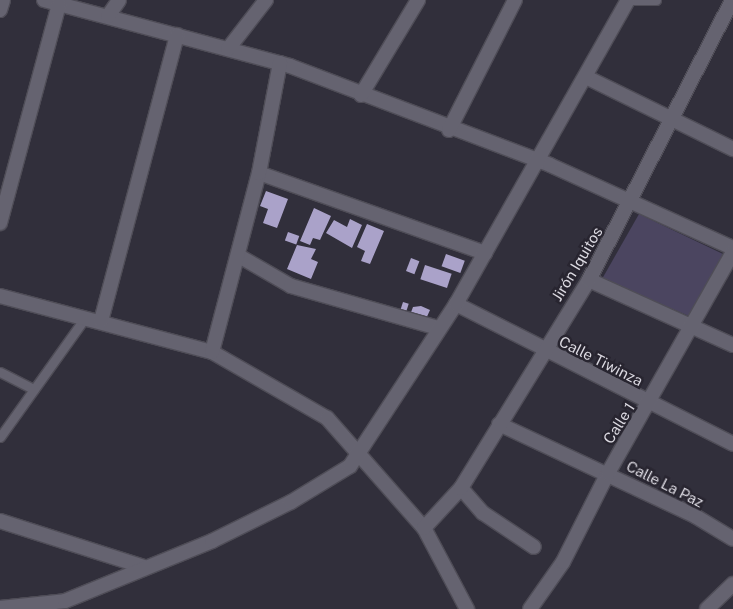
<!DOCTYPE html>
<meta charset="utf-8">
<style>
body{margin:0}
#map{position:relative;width:733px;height:609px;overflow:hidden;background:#312f3b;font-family:"Public Sans",sans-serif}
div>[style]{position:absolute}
.green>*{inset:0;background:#4b4560}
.building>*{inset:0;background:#aaa2c9;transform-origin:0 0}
.roads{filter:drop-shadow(1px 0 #4f4d57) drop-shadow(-1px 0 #4f4d57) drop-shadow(0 1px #4f4d57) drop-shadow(0 -1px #4f4d57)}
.service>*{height:9px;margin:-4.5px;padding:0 4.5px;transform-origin:4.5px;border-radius:4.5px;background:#656370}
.minor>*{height:14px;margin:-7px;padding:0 7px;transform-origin:7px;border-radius:7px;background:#656370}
span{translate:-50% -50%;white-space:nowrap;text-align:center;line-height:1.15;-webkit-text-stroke:5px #282530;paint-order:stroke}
.street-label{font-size:15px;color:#dbd9e1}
</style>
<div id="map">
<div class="green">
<i style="clip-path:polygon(639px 214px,723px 254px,689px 316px,602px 279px)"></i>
</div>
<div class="building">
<i style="clip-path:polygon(266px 191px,288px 199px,277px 228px,263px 223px,268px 209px,260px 206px)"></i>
<i style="clip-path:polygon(314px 208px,331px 216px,320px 240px,313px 238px,310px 245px,300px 241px)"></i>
<i style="clip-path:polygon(350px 219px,362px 225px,352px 248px,326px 233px,334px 220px,347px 227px)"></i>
<i style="clip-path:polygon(367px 224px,384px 231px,370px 264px,361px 261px,365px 251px,357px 247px)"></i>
<i style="left:288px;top:232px;width:12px;height:9px;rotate:20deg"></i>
<i style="clip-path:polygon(297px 245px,316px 249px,311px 259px,318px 262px,311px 279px,287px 269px)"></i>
<i style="left:446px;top:254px;width:20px;height:13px;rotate:20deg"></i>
<i style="left:411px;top:258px;width:9px;height:14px;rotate:21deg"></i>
<i style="left:425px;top:265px;width:28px;height:15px;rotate:18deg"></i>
<i style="left:403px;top:302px;width:6px;height:9px;rotate:18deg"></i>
<i style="clip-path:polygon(421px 306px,430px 310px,425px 321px,410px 315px,413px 307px)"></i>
</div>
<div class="roads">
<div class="service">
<i style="left:633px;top:0;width:23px"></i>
<i style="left:0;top:372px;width:38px;rotate:27deg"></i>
<i style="left:0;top:437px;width:146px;rotate:-54.5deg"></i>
</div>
<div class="minor">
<i style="left:44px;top:0;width:255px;rotate:15deg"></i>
<i style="left:290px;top:66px;width:278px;rotate:20.8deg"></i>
<i style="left:550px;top:165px;width:201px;rotate:24.4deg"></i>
<i style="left:0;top:10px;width:10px;rotate:-73deg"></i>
<i style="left:108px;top:16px;width:19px;rotate:-55deg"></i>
<i style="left:228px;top:49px;width:62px;rotate:-52.2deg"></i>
<i style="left:586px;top:77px;width:164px;rotate:26.1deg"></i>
<i style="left:361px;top:95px;width:111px;rotate:-59deg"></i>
<i style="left:449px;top:130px;width:146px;rotate:-63.1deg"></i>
<i style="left:259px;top:173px;width:240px;rotate:19.5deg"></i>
<i style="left:0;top:223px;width:226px;rotate:-74.9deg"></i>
<i style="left:239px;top:256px;width:60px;rotate:30deg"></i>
<i style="left:291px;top:286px;width:153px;rotate:15.9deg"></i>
<i style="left:589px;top:280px;width:158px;rotate:24.3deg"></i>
<i style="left:0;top:296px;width:219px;rotate:14.8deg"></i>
<i style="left:212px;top:352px;width:133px;rotate:29.9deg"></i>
<i style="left:327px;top:418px;width:147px;rotate:48.6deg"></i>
<i style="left:424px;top:528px;width:92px;rotate:62deg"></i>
<i style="left:456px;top:304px;width:310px;rotate:26.8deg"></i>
<i style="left:101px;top:321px;width:296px;rotate:-75.1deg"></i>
<i style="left:212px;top:352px;width:185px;rotate:-75.3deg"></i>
<i style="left:259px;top:173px;width:112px;rotate:-79.2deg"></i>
<i style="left:499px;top:424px;width:217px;rotate:25.1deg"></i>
<i style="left:695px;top:516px;width:44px;rotate:31.2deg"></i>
<i style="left:461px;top:488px;width:33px;rotate:49deg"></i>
<i style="left:483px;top:513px;width:61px;rotate:33.7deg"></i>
<i style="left:0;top:521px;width:151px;rotate:17.7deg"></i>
<i style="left:424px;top:528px;width:54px;rotate:-47.2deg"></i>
<i style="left:461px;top:488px;width:244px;rotate:-58.4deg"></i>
<i style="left:589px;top:280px;width:314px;rotate:-62.9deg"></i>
<i style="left:0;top:608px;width:65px;rotate:-6.1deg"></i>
<i style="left:65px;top:601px;width:159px;rotate:-22.2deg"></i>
<i style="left:212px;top:541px;width:88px;rotate:-26.3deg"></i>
<i style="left:291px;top:502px;width:69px;rotate:-31.4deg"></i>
<i style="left:350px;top:466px;width:194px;rotate:-56.8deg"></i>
<i style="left:456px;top:304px;width:349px;rotate:-60.5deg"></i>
<i style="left:530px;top:609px;width:57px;rotate:-54.9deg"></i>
<i style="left:563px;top:562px;width:100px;rotate:-63.2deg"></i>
<i style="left:608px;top:473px;width:254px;rotate:-60.5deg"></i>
<i style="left:707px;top:609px;width:36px;rotate:-44deg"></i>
</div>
</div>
<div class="street-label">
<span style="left:577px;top:264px;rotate:-59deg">Jirón Iquitos</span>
<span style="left:601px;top:361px;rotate:27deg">Calle Tiwinza</span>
<span style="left:619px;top:423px;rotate:-58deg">Calle 1</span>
<span style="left:665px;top:484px;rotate:27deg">Calle La Paz</span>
</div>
</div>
